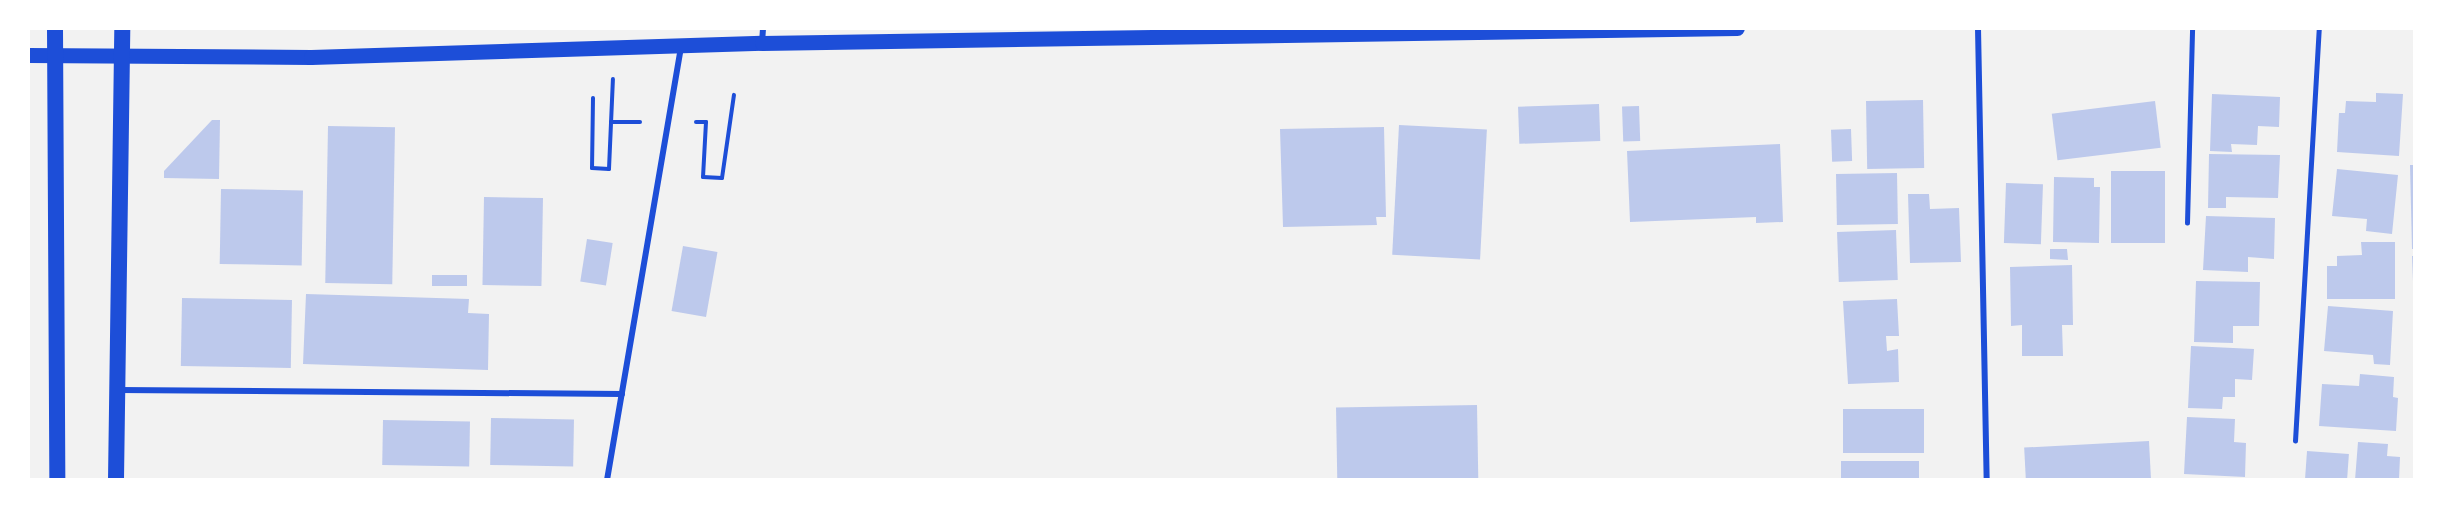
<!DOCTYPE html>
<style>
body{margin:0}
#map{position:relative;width:2443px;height:508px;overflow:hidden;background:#f2f2f2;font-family:Arial,sans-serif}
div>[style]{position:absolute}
.building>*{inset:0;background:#bdc9ec;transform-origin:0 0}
.path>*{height:4px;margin:-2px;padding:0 2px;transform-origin:2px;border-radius:2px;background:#1d4ed8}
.service>*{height:4.5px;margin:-2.25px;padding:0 2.25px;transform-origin:2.25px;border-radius:2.25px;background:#1d4ed8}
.minor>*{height:6px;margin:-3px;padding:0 3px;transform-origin:3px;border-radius:3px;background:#1d4ed8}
.primary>*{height:15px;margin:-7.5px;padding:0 7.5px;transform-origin:7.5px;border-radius:7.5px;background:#1d4ed8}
.trunk>*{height:16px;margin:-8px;padding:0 8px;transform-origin:8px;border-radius:8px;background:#1d4ed8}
span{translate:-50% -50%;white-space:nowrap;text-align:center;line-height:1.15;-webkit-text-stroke:5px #fff;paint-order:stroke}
.frame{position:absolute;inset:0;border:30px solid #fff;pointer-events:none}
</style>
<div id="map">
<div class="building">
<i style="clip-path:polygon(2376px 93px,2403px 94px,2399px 156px,2337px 152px,2339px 113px,2345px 113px,2346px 101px,2376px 102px)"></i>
<i style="clip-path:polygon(2212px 94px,2280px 97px,2279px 127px,2258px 126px,2257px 145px,2231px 144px,2232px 152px,2210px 151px)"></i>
<i style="left:1923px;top:100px;width:68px;height:57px;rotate:89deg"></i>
<i style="left:2155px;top:101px;width:47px;height:104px;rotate:83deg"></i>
<i style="left:1599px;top:104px;width:37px;height:81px;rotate:88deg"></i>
<i style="left:1639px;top:106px;width:35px;height:17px;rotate:88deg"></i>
<i style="clip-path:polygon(212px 120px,220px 120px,219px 179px,164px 178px,164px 171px)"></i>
<i style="left:1399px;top:125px;width:88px;height:130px;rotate:3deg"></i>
<i style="left:328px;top:126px;width:67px;height:157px;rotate:1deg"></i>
<i style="clip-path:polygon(1384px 127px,1386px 217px,1376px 217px,1377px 225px,1283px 227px,1280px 129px)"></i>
<i style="left:1851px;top:129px;width:32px;height:20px;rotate:88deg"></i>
<i style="clip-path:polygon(1780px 144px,1783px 222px,1756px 223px,1756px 217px,1630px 222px,1627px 151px)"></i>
<i style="clip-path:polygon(2209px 154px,2280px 155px,2278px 198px,2226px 197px,2226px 208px,2208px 208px)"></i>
<i style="clip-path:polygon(2410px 165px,2414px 165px,2414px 249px,2412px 249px)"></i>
<i style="clip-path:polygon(2337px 169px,2398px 175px,2392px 234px,2366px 231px,2367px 219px,2332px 216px)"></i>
<i style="left:2111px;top:171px;width:54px;height:72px"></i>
<i style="left:1897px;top:173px;width:51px;height:61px;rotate:89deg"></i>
<i style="clip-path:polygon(2054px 177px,2094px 178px,2094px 187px,2100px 187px,2099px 243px,2053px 242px)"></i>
<i style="left:2006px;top:183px;width:37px;height:60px;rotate:2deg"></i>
<i style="left:221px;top:189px;width:82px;height:75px;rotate:1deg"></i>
<i style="clip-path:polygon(1908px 194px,1929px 194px,1930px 209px,1959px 208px,1961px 262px,1910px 263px)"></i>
<i style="left:484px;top:197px;width:59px;height:88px;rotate:1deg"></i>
<i style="clip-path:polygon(2206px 216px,2275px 218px,2274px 259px,2248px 257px,2248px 272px,2203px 270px)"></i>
<i style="left:1896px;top:230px;width:50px;height:59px;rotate:88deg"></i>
<i style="left:587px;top:239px;width:26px;height:43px;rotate:9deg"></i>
<i style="clip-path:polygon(2361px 242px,2395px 242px,2395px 299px,2327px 299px,2327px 266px,2337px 266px,2337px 256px,2362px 255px)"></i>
<i style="left:683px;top:246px;width:35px;height:66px;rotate:10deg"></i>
<i style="clip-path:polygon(2050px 249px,2067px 249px,2068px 260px,2050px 259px)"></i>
<i style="clip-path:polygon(2412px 256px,2414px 256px,2414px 281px,2413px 281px)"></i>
<i style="clip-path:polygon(2072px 265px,2073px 325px,2062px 325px,2063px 356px,2022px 356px,2022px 325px,2011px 326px,2010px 267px)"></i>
<i style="left:432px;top:275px;width:35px;height:11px"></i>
<i style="clip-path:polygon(2196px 281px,2260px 282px,2259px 326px,2233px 326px,2233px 343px,2194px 342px)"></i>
<i style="clip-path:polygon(306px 294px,469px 299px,468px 313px,489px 314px,488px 370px,303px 364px)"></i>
<i style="left:182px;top:298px;width:110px;height:68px;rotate:1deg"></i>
<i style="clip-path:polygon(1897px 299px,1899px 336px,1886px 336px,1887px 351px,1898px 349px,1899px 382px,1848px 384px,1843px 301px)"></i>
<i style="clip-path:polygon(2328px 306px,2393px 311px,2390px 365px,2374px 364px,2373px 355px,2324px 351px)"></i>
<i style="clip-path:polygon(2191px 346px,2254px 349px,2252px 380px,2235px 379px,2235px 397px,2223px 397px,2222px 409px,2188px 408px)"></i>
<i style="clip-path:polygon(2360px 374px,2394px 377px,2393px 397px,2398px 398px,2396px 431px,2319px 426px,2322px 384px,2359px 386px)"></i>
<i style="left:1477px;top:405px;width:75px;height:141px;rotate:89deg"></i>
<i style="left:1924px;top:409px;width:44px;height:81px;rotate:90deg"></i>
<i style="clip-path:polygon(2187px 417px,2235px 419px,2234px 442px,2246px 443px,2245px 477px,2184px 474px)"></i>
<i style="left:491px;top:418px;width:83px;height:47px;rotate:1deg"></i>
<i style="left:383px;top:420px;width:87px;height:45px;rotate:1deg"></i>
<i style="left:2149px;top:441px;width:39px;height:125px;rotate:87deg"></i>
<i style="clip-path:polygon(2358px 442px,2388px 444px,2387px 456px,2400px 457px,2399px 480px,2355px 480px)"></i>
<i style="left:2307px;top:451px;width:42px;height:29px;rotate:4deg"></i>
<i style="left:1919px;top:461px;width:19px;height:78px;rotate:90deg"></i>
</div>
<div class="path">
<i style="left:593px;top:98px;width:70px;rotate:90.8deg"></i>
<i style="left:592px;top:168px;width:17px;rotate:3deg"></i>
<i style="left:609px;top:169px;width:90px;rotate:-87.5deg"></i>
<i style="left:611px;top:122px;width:29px"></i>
<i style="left:696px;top:122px;width:10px"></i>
<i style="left:706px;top:122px;width:55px;rotate:93.1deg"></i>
<i style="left:703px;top:177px;width:19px;rotate:3deg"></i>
<i style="left:722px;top:178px;width:84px;rotate:-81.8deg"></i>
</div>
<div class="service">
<i style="left:2187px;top:223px;width:195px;rotate:-88.5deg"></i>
<i style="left:2295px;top:441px;width:414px;rotate:-86.7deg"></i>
</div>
<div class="minor">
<i style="left:1978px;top:28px;width:452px;rotate:88.9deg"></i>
<i style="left:762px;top:43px;width:15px;rotate:-86deg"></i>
<i style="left:119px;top:390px;width:503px;rotate:0.46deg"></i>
<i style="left:607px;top:480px;width:439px;rotate:-80.3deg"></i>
</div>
<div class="primary">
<i style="left:28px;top:55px;width:283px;rotate:0.4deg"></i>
<i style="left:311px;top:57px;width:451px;rotate:-1.8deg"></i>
<i style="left:762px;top:43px;width:975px;rotate:-0.88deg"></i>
</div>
<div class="trunk">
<i style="left:55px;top:28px;width:452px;rotate:89.7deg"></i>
<i style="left:116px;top:480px;width:452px;rotate:-89.2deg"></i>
</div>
<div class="frame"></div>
</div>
